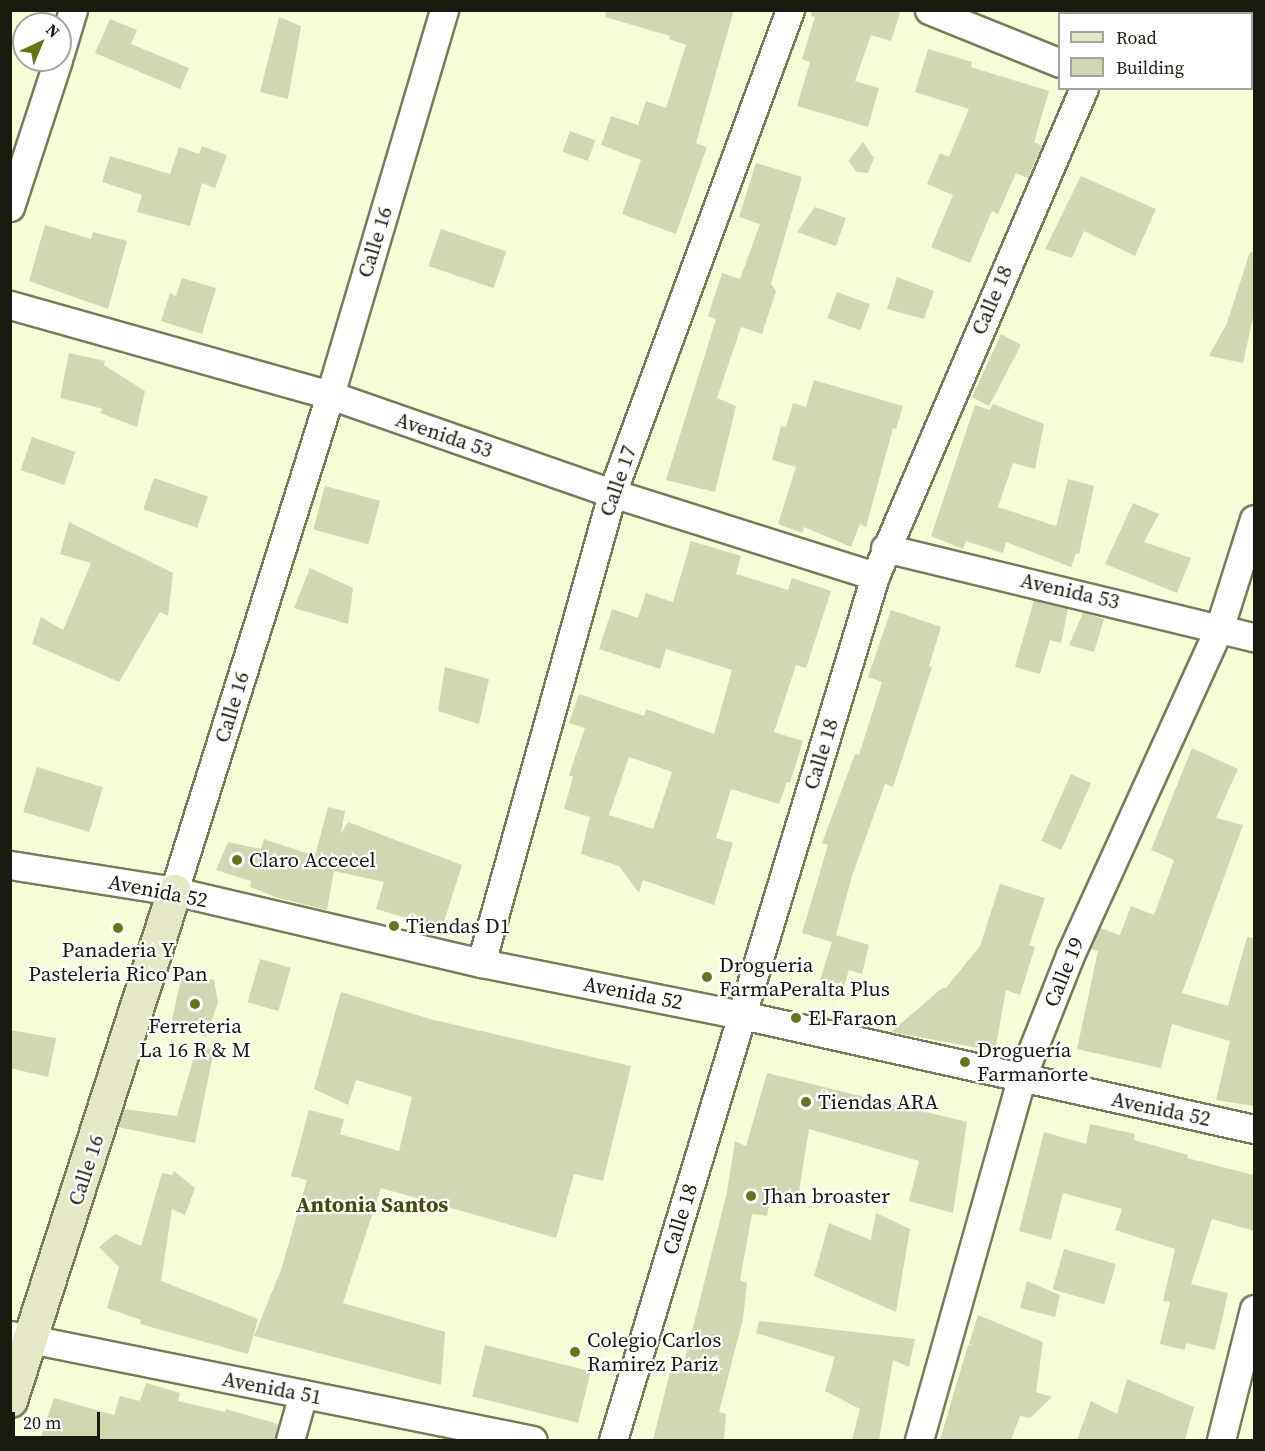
<!DOCTYPE html>
<meta charset="utf-8">
<style>
body{margin:0}
#map{position:relative;width:1265px;height:1451px;overflow:hidden;background:#f7fcd8;font-family:"Source Serif 4",serif}
div>[style]{position:absolute}
.building>*{inset:0;background:#d1d6b3;transform-origin:0 0}
.roads{filter:drop-shadow(2px 0 #777b5b) drop-shadow(-2px 0 #777b5b) drop-shadow(0 2px #777b5b) drop-shadow(0 -2px #777b5b)}
.street>*{height:27px;margin:-13.5px;padding:0 13.5px;transform-origin:13.5px;border-radius:13.5px;background:#fff}
.secondary>*{height:33px;margin:-16.5px;padding:0 16.5px;transform-origin:16.5px;border-radius:16.5px;background:#e5e8c7}
.dots>*{width:16px;height:16px;translate:-50% -50%;box-sizing:border-box;border:3px solid #fff;border-radius:50%}
span{translate:-50% -50%;white-space:nowrap;text-align:center;line-height:1.15;-webkit-text-stroke:4.5px #fff;paint-order:stroke}
.street-label{font-size:21px;color:#191b0e}
.poi-label{font-size:21px;color:#191b0e}
.left{translate:0 -50%;text-align:left}
.neighbourhood-label{font-size:22px;color:#454a0d;font-weight:700}
.frame{position:absolute;inset:0;border:12px solid #191b0e;pointer-events:none}
.legend{position:absolute;left:1058px;top:12px;width:195px;height:78px;box-sizing:border-box;background:#fff;border:2px solid #a3a49f;margin:0;padding:8px 10px;list-style:none;font-size:18px;color:#191b0e}
.legend li{display:flex;align-items:center;gap:12px;height:30px}
.legend b{width:30px;border:2px solid #a3a49f}
.north{position:absolute;left:12px;top:12px;width:60px;height:60px;box-sizing:border-box;background:#fff;border:2px solid #a3a49f;border-radius:50%;rotate:44deg;font-size:16px;font-weight:700;line-height:24px;text-align:center;color:#191b0e}
.north::after{content:'';display:block;margin:auto;width:21px;height:27px;background:#6c721a;clip-path:polygon(50% 0,100% 100%,50% 72%,0 100%)}
.scale{position:absolute;left:12px;top:1412px;width:88px;height:27px;box-sizing:border-box;border:3px solid #191b0e;border-top:0;padding-left:8px;font-size:18px;line-height:21px;white-space:nowrap;color:#191b0e;-webkit-text-stroke:4px #fff;paint-order:stroke}
</style>
<div id="map">
<div class="building">
<i style="clip-path:polygon(606px 10px,734px 10px,696px 143px,707px 147px,676px 234px,622px 214px,641px 160px,601px 145px,611px 116px,638px 125px,646px 101px,666px 108px,686px 45px,669px 39px,670px 36px,605px 17px)"></i>
<i style="clip-path:polygon(812px 10px,901px 10px,891px 41px,871px 35px,855px 81px,879px 88px,868px 127px,797px 106px,810px 62px,802px 59px,815px 17px,811px 16px)"></i>
<i style="clip-path:polygon(279px 17px,301px 26px,288px 99px,260px 92px)"></i>
<i style="clip-path:polygon(110px 19px,137px 30px,131px 44px,189px 68px,180px 89px,95px 53px)"></i>
<i style="clip-path:polygon(928px 49px,972px 62px,971px 67px,1049px 91px,1034px 142px,1042px 146px,1028px 178px,1016px 173px,998px 214px,992px 211px,970px 263px,931px 247px,953px 195px,927px 184px,940px 153px,949px 157px,969px 109px,915px 92px)"></i>
<i style="left:570px;top:131px;width:27px;height:22px;rotate:20deg"></i>
<i style="clip-path:polygon(863px 142px,874px 158px,868px 173px,857px 172px,848px 161px)"></i>
<i style="clip-path:polygon(202px 146px,227px 155px,215px 188px,202px 183px,190px 226px,137px 212px,142px 195px,102px 182px,110px 156px,170px 174px,179px 147px,199px 154px)"></i>
<i style="clip-path:polygon(756px 163px,802px 177px,771px 284px,776px 291px,762px 334px,741px 327px,717px 398px,736px 406px,715px 492px,666px 480px,716px 319px,708px 316px,722px 273px,740px 279px,760px 224px,739px 217px)"></i>
<i style="clip-path:polygon(1081px 176px,1156px 209px,1135px 256px,1084px 231px,1072px 258px,1045px 249px)"></i>
<i style="clip-path:polygon(815px 207px,846px 218px,836px 246px,797px 232px)"></i>
<i style="clip-path:polygon(45px 225px,91px 239px,93px 232px,127px 241px,108px 309px,29px 281px)"></i>
<i style="left:441px;top:229px;width:69px;height:39px;rotate:19deg"></i>
<i style="clip-path:polygon(1250px 252px,1254px 253px,1254px 313px,1243px 363px,1209px 356px,1227px 323px)"></i>
<i style="clip-path:polygon(897px 277px,934px 291px,924px 319px,887px 309px)"></i>
<i style="clip-path:polygon(182px 278px,216px 288px,202px 334px,161px 321px,170px 293px,176px 296px)"></i>
<i style="left:837px;top:292px;width:35px;height:28px;rotate:20deg"></i>
<i style="clip-path:polygon(1001px 334px,1021px 345px,989px 406px,972px 397px)"></i>
<i style="clip-path:polygon(69px 353px,105px 361px,104px 365px,145px 391px,137px 427px,100px 413px,103px 409px,60px 398px)"></i>
<i style="clip-path:polygon(814px 380px,903px 406px,896px 429px,893px 428px,866px 527px,860px 524px,851px 547px,804px 527px,802px 533px,778px 524px,796px 467px,772px 460px,781px 426px,786px 427px,793px 403px,806px 407px)"></i>
<i style="clip-path:polygon(993px 404px,1044px 424px,1035px 469px,1013px 463px,998px 507px,1056px 526px,1068px 479px,1094px 486px,1079px 554px,1076px 553px,1071px 567px,1006px 542px,1003px 553px,966px 541px,963px 549px,931px 536px,975px 405px,990px 410px)"></i>
<i style="left:32px;top:437px;width:46px;height:35px;rotate:19deg"></i>
<i style="left:154px;top:478px;width:57px;height:33px;rotate:19deg"></i>
<i style="left:325px;top:486px;width:57px;height:45px;rotate:15deg"></i>
<i style="clip-path:polygon(1133px 503px,1159px 514px,1144px 542px,1191px 558px,1177px 593px,1105px 564px)"></i>
<i style="clip-path:polygon(69px 522px,173px 573px,168px 616px,160px 612px,119px 682px,32px 644px,41px 617px,63px 630px,91px 563px,60px 554px)"></i>
<i style="clip-path:polygon(evenodd,691px 541px,741px 556px,736px 574px,788px 590px,792px 578px,831px 591px,806px 668px,796px 665px,774px 732px,803px 741px,790px 783px,787px 782px,779px 804px,731px 789px,716px 838px,733px 843px,714px 905px,643px 880px,639px 893px,619px 866px,581px 854px,590px 817px,564px 809px,573px 777px,569px 775px,585px 728px,569px 723px,579px 694px,644px 716px,646px 709px,714px 734px,732px 670px,666px 649px,660px 669px,599px 649px,612px 609px,638px 618px,646px 593px,673px 602px,691px 541px,629px 757px,672px 772px,653px 829px,609px 815px,629px 757px)"></i>
<i style="clip-path:polygon(310px 568px,353px 588px,348px 624px,294px 608px)"></i>
<i style="clip-path:polygon(1034px 600px,1068px 609px,1061px 643px,1050px 640px,1040px 674px,1015px 667px)"></i>
<i style="clip-path:polygon(891px 610px,941px 627px,929px 666px,932px 667px,893px 787px,885px 784px,852px 876px,836px 935px,869px 945px,862px 974px,849px 970px,844px 986px,820px 980px,832px 942px,802px 933px,828px 845px,822px 843px,855px 754px,859px 755px,882px 682px,868px 677px)"></i>
<i style="clip-path:polygon(1083px 613px,1104px 619px,1094px 652px,1069px 645px)"></i>
<i style="clip-path:polygon(445px 667px,489px 679px,479px 724px,438px 711px)"></i>
<i style="clip-path:polygon(1192px 748px,1238px 769px,1216px 818px,1243px 825px,1182px 993px,1228px 1006px,1247px 937px,1254px 938px,1254px 1106px,1216px 1100px,1230px 1041px,1172px 1024px,1161px 1068px,1077px 1049px,1098px 951px,1090px 949px,1100px 928px,1120px 935px,1131px 906px,1154px 915px,1174px 860px,1151px 850px)"></i>
<i style="left:37px;top:767px;width:69px;height:47px;rotate:17deg"></i>
<i style="left:1071px;top:774px;width:22px;height:73px;rotate:24deg"></i>
<i style="clip-path:polygon(328px 807px,345px 811px,341px 834px,348px 822px,462px 865px,442px 928px,376px 909px,384px 882px,334px 871px,327px 910px,278px 898px,250px 887px,251px 881px,216px 870px,228px 842px,261px 849px,264px 839px,315px 856px)"></i>
<i style="clip-path:polygon(1000px 884px,1045px 898px,1029px 945px,1035px 947px,1020px 995px,1006px 990px,995px 1051px,891px 1032px,942px 988px,946px 988px,980px 946px)"></i>
<i style="left:260px;top:959px;width:32px;height:45px;rotate:16deg"></i>
<i style="clip-path:polygon(182px 974px,214px 980px,218px 1002px,206px 1037px,172px 1020px)"></i>
<i style="clip-path:polygon(341px 992px,430px 1019px,631px 1066px,603px 1181px,574px 1174px,556px 1238px,381px 1188px,343px 1303px,445px 1332px,441px 1385px,254px 1336px,281px 1270px,307px 1180px,291px 1176px,309px 1110px,344px 1119px,340px 1134px,399px 1151px,412px 1097px,356px 1080px,348px 1105px,314px 1089px)"></i>
<i style="clip-path:polygon(10px 1030px,56px 1038px,48px 1077px,10px 1068px)"></i>
<i style="clip-path:polygon(197px 1046px,214px 1050px,195px 1143px,118px 1127px,124px 1109px,177px 1116px)"></i>
<i style="clip-path:polygon(767px 1073px,967px 1122px,953px 1213px,909px 1201px,919px 1161px,809px 1129px,797px 1204px,770px 1200px,767px 1216px,752px 1214px,740px 1280px,747px 1283px,743px 1319px,719px 1412px,726px 1414px,724px 1440px,653px 1440px,674px 1356px,685px 1359px,727px 1192px,735px 1141px,746px 1146px)"></i>
<i style="clip-path:polygon(1090px 1124px,1135px 1134px,1134px 1140px,1188px 1155px,1187px 1158px,1254px 1175px,1254px 1231px,1212px 1219px,1191px 1284px,1228px 1293px,1215px 1350px,1186px 1343px,1185px 1350px,1160px 1344px,1170px 1302px,1163px 1301px,1175px 1249px,1115px 1230px,1122px 1209px,1063px 1193px,1051px 1240px,1019px 1231px,1044px 1132px,1086px 1144px)"></i>
<i style="clip-path:polygon(174px 1171px,195px 1188px,185px 1215px,172px 1209px,161px 1281px,258px 1319px,248px 1354px,140px 1324px,141px 1320px,107px 1308px,119px 1267px,99px 1247px,115px 1234px,141px 1246px,162px 1173px,172px 1175px)"></i>
<i style="clip-path:polygon(876px 1213px,910px 1229px,896px 1312px,814px 1276px,829px 1223px,871px 1240px)"></i>
<i style="left:1064px;top:1249px;width:54px;height:42px;rotate:16deg"></i>
<i style="clip-path:polygon(1027px 1281px,1060px 1295px,1055px 1317px,1020px 1308px)"></i>
<i style="clip-path:polygon(978px 1315px,1043px 1342px,1036px 1392px,1052px 1397px,1030px 1418px,1020px 1416px,1011px 1440px,940px 1440px,968px 1345px,973px 1346px,969px 1344px)"></i>
<i style="clip-path:polygon(759px 1321px,915px 1339px,909px 1367px,893px 1360px,879px 1440px,852px 1440px,860px 1409px,825px 1391px,835px 1357px,756px 1333px)"></i>
<i style="left:485px;top:1345px;width:109px;height:53px;rotate:14deg"></i>
<i style="clip-path:polygon(1127px 1379px,1194px 1407px,1185px 1440px,1077px 1440px,1091px 1401px,1117px 1414px)"></i>
<i style="clip-path:polygon(146px 1383px,180px 1393px,178px 1401px,225px 1412px,226px 1409px,278px 1424px,275px 1440px,40px 1440px,54px 1398px,114px 1415px,120px 1396px,140px 1401px)"></i>
</div>
<div class="roads">
<div class="street">
<i style="left:929px;top:10px;width:141px;rotate:22deg"></i>
<i style="left:60px;top:53px;width:45px;rotate:-73.2deg"></i>
<i style="left:1252px;top:64px;width:2px;rotate:27deg"></i>
<i style="left:10px;top:207px;width:155px;rotate:-71.9deg"></i>
<i style="left:10px;top:305px;width:332px;rotate:15.7deg"></i>
<i style="left:330px;top:395px;width:299px;rotate:19.2deg"></i>
<i style="left:612px;top:493px;width:276px;rotate:17.5deg"></i>
<i style="left:885px;top:548px;width:380px;rotate:13.6deg"></i>
<i style="left:10px;top:865px;width:166px;rotate:9deg"></i>
<i style="left:174px;top:891px;width:315px;rotate:13.2deg"></i>
<i style="left:481px;top:963px;width:266px;rotate:11.3deg"></i>
<i style="left:742px;top:1015px;width:525px;rotate:12.55deg"></i>
<i style="left:174px;top:891px;width:520px;rotate:-72.54deg"></i>
<i style="left:330px;top:395px;width:402px;rotate:-73.5deg"></i>
<i style="left:481px;top:963px;width:488px;rotate:-74.4deg"></i>
<i style="left:612px;top:493px;width:515px;rotate:-69.77deg"></i>
<i style="left:10px;top:1335px;width:533px;rotate:11.35deg"></i>
<i style="left:290px;top:1440px;width:48px;rotate:-74.2deg"></i>
<i style="left:613px;top:1440px;width:903px;rotate:-73.13deg"></i>
<i style="left:875px;top:576px;width:531px;rotate:-66.82deg"></i>
<i style="left:919px;top:1440px;width:375px;rotate:-74.2deg"></i>
<i style="left:1021px;top:1079px;width:133px;rotate:-68.4deg"></i>
<i style="left:1070px;top:955px;width:362px;rotate:-65.5deg"></i>
<i style="left:1220px;top:626px;width:112px;rotate:-72.4deg"></i>
<i style="left:1221px;top:1440px;width:135px;rotate:-75.9deg"></i>
</div>
<div class="secondary">
<i style="left:10px;top:1400px;width:535px;rotate:-72.14deg"></i>
</div>
</div>
<div class="dots">
<i style="left:237px;top:860px;background:#6c721a"></i>
<i style="left:394px;top:926px;background:#6c721a"></i>
<i style="left:118px;top:928px;background:#6c721a"></i>
<i style="left:707px;top:977px;background:#6c721a"></i>
<i style="left:195px;top:1004px;background:#6c721a"></i>
<i style="left:796px;top:1018px;background:#6c721a"></i>
<i style="left:965px;top:1062px;background:#6c721a"></i>
<i style="left:806px;top:1102px;background:#6c721a"></i>
<i style="left:751px;top:1196px;background:#6c721a"></i>
<i style="left:575px;top:1352px;background:#6c721a"></i>
</div>
<div class="street-label">
<span style="left:375px;top:242px;rotate:-73deg">Calle 16</span>
<span style="left:992px;top:300px;rotate:-67deg">Calle 18</span>
<span style="left:444px;top:435px;rotate:19deg">Avenida 53</span>
<span style="left:618px;top:481px;rotate:-71deg">Calle 17</span>
<span style="left:1070px;top:591px;rotate:13deg">Avenida 53</span>
<span style="left:232px;top:707px;rotate:-73deg">Calle 16</span>
<span style="left:821px;top:754px;rotate:-73deg">Calle 18</span>
<span style="left:158px;top:891px;rotate:11deg">Avenida 52</span>
<span style="left:1064px;top:972px;rotate:-68deg">Calle 19</span>
<span style="left:633px;top:993px;rotate:11deg">Avenida 52</span>
<span style="left:1161px;top:1109px;rotate:12deg">Avenida 52</span>
<span style="left:86px;top:1170px;rotate:-72deg">Calle 16</span>
<span style="left:680px;top:1219px;rotate:-73deg">Calle 18</span>
<span style="left:272px;top:1388px;rotate:11deg">Avenida 51</span>
</div>
<div class="poi-label">
<span class="left" style="left:249px;top:860px">Claro Accecel</span>
<span class="left" style="left:406px;top:926px">Tiendas D1</span>
<span style="left:118px;top:962px">Panaderia Y<br>Pasteleria Rico Pan</span>
<span class="left" style="left:719px;top:977px">Drogueria<br>FarmaPeralta Plus</span>
<span class="left" style="left:808px;top:1018px">El Faraon</span>
<span style="left:195px;top:1038px">Ferreteria<br>La 16 R &amp; M</span>
<span class="left" style="left:977px;top:1062px">Droguería<br>Farmanorte</span>
<span class="left" style="left:818px;top:1102px">Tiendas ARA</span>
<span class="left" style="left:763px;top:1196px">Jhan broaster</span>
<span class="left" style="left:587px;top:1352px">Colegio Carlos<br>Ramirez Pariz</span>
</div>
<div class="neighbourhood-label">
<span style="left:372px;top:1205px">Antonia Santos</span>
</div>
<div class="frame"></div>
<ul class="legend">
<li><b style="height:8px;background:#e5e8c7"></b>Road</li>
<li><b style="height:16px;background:#d1d6b3"></b>Building</li>
</ul>
<div class="north">N</div>
<div class="scale">20 m</div>
</div>
